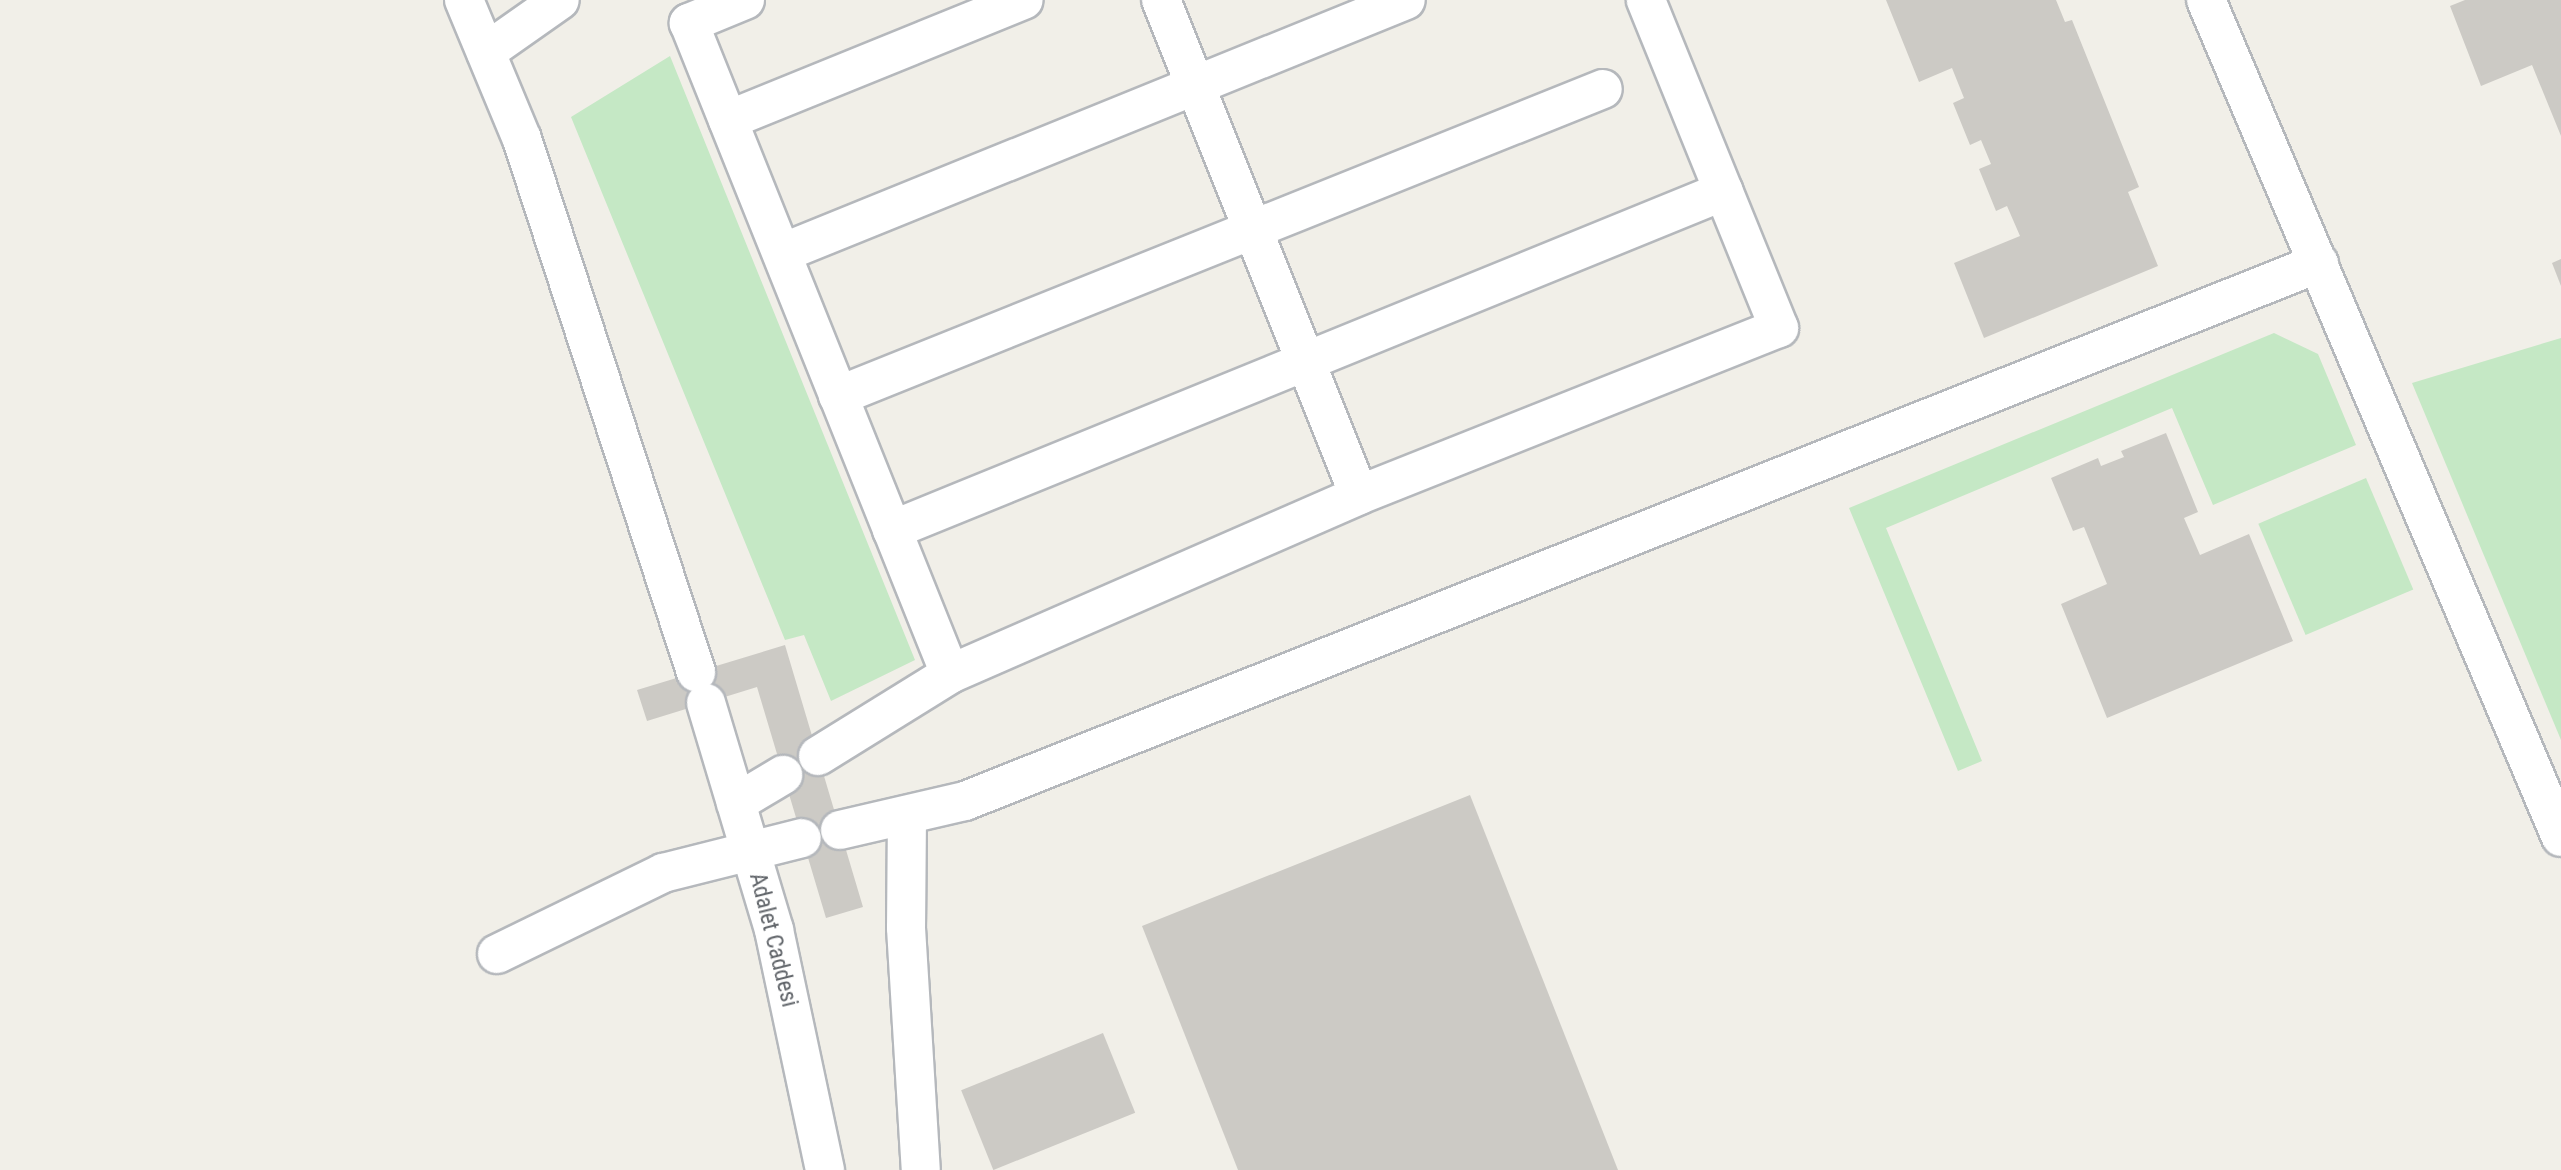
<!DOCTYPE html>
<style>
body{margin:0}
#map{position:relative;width:2561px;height:1170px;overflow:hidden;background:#f1efe8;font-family:"Roboto Condensed",sans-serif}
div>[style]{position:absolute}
.green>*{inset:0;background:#c5e8c5;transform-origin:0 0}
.building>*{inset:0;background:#cccac5;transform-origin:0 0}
.roads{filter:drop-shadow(2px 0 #b5b8bc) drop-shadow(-2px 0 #b5b8bc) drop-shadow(0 2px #b5b8bc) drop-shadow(0 -2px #b5b8bc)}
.minor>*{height:38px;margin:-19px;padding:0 19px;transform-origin:19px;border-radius:19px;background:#fff}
span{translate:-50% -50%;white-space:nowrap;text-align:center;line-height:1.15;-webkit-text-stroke:5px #fff;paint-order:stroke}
.street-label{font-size:23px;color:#5f6368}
</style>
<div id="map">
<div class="green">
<i style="clip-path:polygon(670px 56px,915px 660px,831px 701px,804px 635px,785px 640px,571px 117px)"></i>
<i style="clip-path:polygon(2274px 333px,2318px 354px,2356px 445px,2213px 505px,2172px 408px,1886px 528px,1982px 761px,1958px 771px,1849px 508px)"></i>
<i style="clip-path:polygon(2561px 338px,2561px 740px,2412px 383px)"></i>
<i style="left:2366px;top:478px;width:121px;height:117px;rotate:67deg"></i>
</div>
<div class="building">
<i style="clip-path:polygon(1886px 0,2056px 0,2065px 22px,2072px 20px,2139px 187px,2128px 192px,2158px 266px,1984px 338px,1954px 263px,2020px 236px,2007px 206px,1996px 211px,1979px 169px,1991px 164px,1981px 140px,1970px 145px,1953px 103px,1964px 98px,1952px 68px,1919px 82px)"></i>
<i style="clip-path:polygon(2465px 0,2561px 0,2561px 136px,2532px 65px,2481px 86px,2450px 6px)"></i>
<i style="clip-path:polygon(2561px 259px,2561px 286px,2552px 263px)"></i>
<i style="clip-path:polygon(2166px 433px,2198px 512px,2184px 518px,2200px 555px,2249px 534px,2293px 641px,2107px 718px,2061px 604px,2107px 584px,2084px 527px,2073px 531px,2051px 478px,2098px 458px,2101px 466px,2124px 457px,2121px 451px)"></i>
<i style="clip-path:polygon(785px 645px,863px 907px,826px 918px,757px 687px,647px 721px,637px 690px)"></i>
<i style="clip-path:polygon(1470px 795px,1618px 1170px,1238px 1170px,1142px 926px)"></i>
<i style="left:1103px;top:1033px;width:86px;height:153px;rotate:68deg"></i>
</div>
<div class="roads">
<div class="minor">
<i style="left:464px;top:0;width:151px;rotate:67.4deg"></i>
<i style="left:522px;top:139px;width:561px;rotate:71.92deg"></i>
<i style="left:745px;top:0;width:61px;rotate:157.7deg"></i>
<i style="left:689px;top:23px;width:701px;rotate:68.15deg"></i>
<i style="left:1161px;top:0;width:533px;rotate:68.2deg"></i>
<i style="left:2206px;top:0;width:909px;rotate:67.02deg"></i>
<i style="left:486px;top:52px;width:90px;rotate:-35.1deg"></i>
<i style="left:728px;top:120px;width:319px;rotate:-22.1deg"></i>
<i style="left:782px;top:253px;width:673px;rotate:-22.07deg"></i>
<i style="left:838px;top:396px;width:824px;rotate:-21.87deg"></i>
<i style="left:892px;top:530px;width:898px;rotate:-22.17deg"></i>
<i style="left:706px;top:703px;width:237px;rotate:73.3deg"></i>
<i style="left:774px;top:930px;width:245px;rotate:78deg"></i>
<i style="left:818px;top:756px;width:155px;rotate:-31.8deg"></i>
<i style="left:950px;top:674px;width:446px;rotate:-23.6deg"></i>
<i style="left:1359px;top:495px;width:452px;rotate:-21.7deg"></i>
<i style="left:1779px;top:328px;width:354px;rotate:-112.1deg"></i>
<i style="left:736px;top:803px;width:55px;rotate:-30.8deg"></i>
<i style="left:907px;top:815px;width:113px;rotate:90.5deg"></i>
<i style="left:906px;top:928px;width:242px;rotate:86.5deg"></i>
<i style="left:840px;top:830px;width:128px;rotate:-13.1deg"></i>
<i style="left:965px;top:801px;width:1457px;rotate:-21.67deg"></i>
<i style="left:497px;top:954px;width:185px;rotate:-26deg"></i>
<i style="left:663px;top:873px;width:143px;rotate:-14.1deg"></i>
</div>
</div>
<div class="street-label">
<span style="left:773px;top:940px;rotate:76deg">Adalet Caddesi</span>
</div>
</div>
